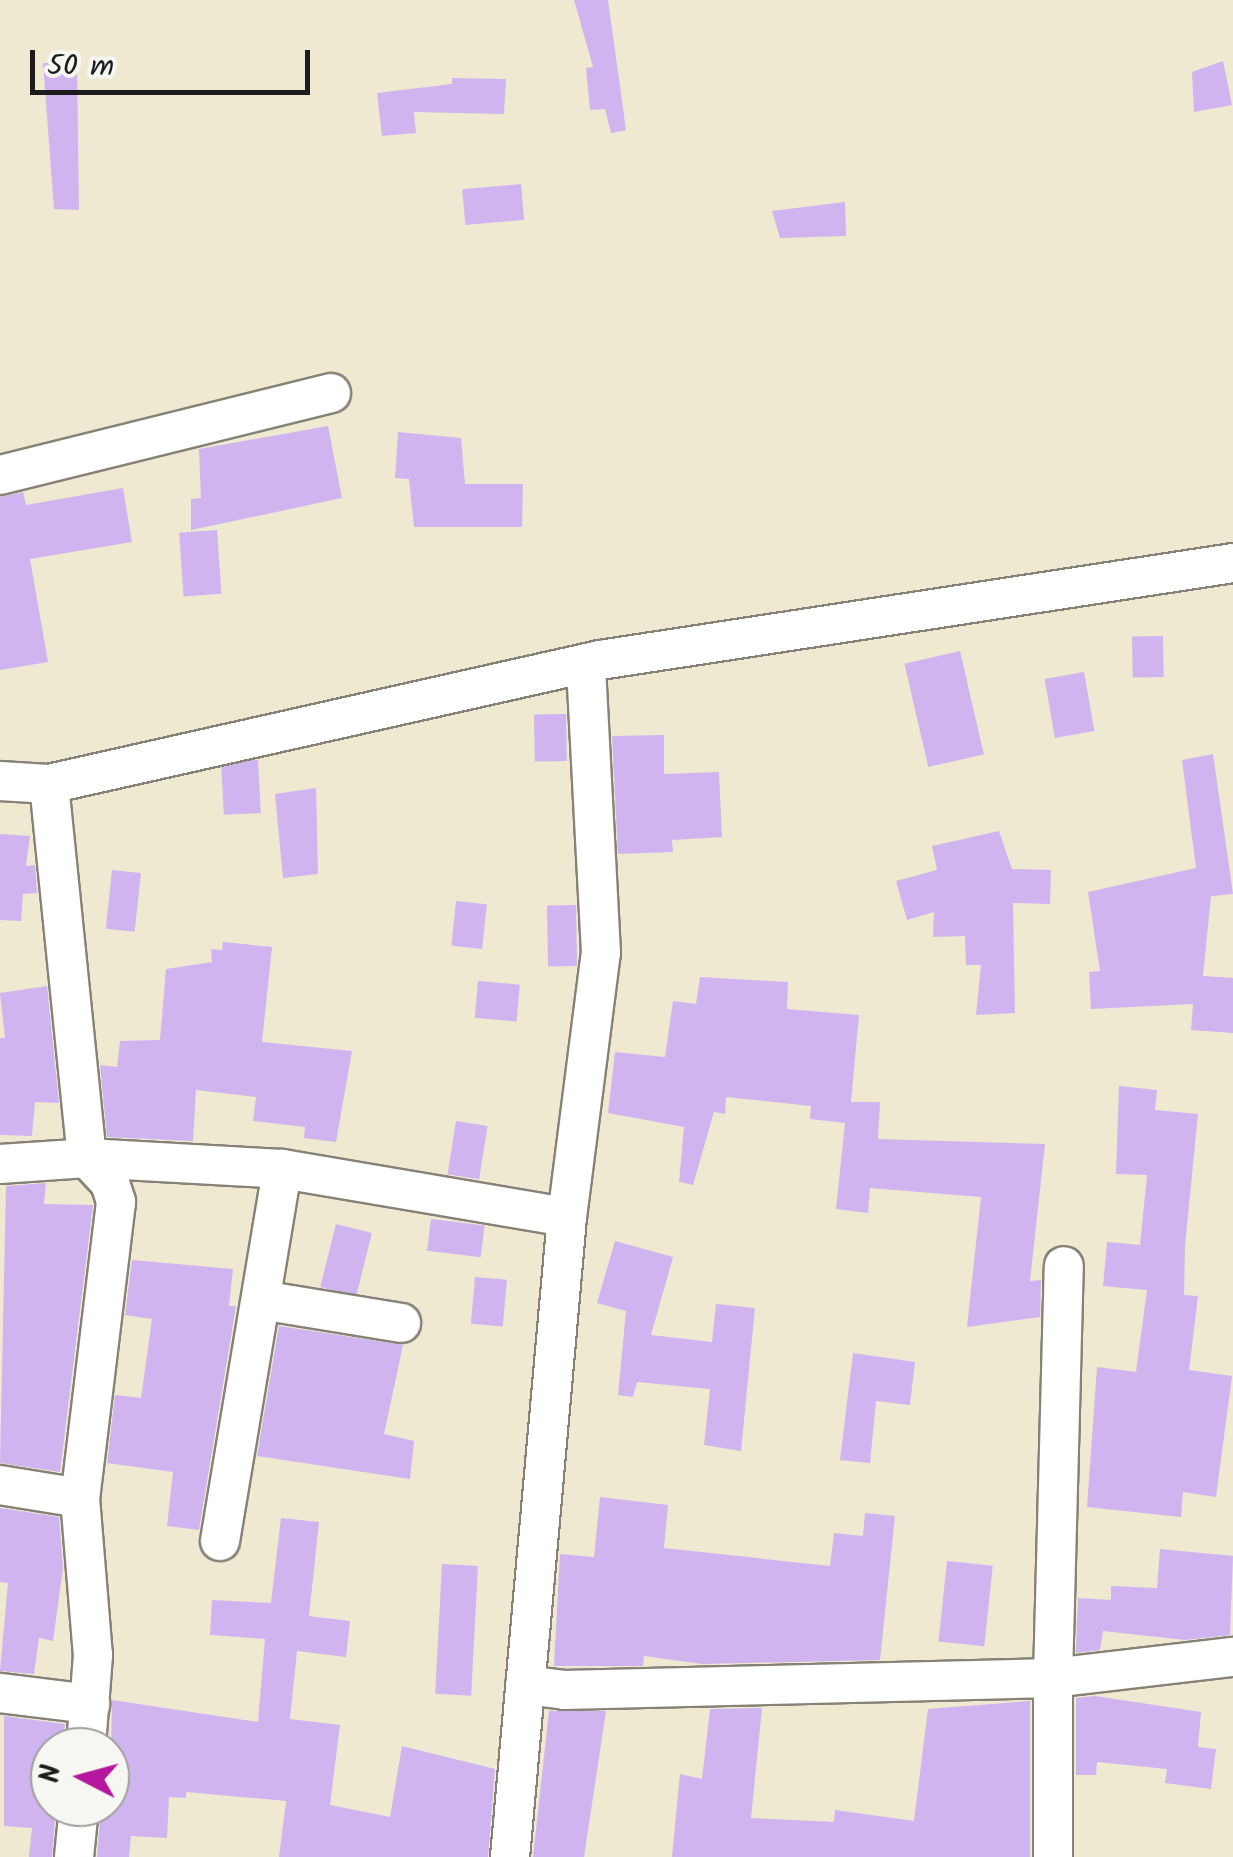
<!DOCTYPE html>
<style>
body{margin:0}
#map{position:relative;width:1233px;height:1857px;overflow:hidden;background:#efe9d2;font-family:Kalam,sans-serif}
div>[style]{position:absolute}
.building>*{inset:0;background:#cfb4ef;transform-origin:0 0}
.roads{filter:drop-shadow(2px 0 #868277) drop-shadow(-2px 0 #868277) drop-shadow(0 2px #868277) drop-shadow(0 -2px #868277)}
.minor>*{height:38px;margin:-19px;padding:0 19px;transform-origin:19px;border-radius:19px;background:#fff}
span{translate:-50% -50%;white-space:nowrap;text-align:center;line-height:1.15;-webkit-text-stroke:9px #f6f6f2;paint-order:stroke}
.north{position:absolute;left:30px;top:1727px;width:100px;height:100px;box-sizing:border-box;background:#f6f6f2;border:2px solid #9f9f9c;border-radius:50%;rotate:276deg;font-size:28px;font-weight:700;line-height:40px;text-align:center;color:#1c1c1c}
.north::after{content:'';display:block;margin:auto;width:35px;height:45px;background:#b5179e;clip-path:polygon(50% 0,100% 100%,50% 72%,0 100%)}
.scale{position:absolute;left:30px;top:50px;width:280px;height:45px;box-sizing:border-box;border:5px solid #1c1c1c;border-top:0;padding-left:12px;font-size:30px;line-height:35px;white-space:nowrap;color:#1c1c1c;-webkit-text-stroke:8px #f6f6f2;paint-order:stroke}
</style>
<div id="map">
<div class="building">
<i style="clip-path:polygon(574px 0,608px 0,626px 130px,611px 133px,605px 109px,590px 110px,586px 68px,593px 67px)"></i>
<i style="clip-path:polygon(1223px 61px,1232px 105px,1194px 112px,1192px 72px)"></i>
<i style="clip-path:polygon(43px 63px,77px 63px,79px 210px,54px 209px)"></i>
<i style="clip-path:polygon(452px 78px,506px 79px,504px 114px,414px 112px,416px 133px,382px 136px,377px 93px,452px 84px)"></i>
<i style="left:521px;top:184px;width:36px;height:59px;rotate:85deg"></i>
<i style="clip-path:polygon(845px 202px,846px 236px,780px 238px,772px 211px)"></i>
<i style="clip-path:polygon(328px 426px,342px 498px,191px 530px,191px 499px,201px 498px,199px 449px)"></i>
<i style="clip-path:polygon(398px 432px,461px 438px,465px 484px,523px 484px,522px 527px,414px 527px,409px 479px,395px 478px)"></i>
<i style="clip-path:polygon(123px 488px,132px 542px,30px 559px,48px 662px,0 670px,0 497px,23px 492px,26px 505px)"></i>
<i style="left:217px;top:530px;width:64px;height:38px;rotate:86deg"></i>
<i style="left:1163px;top:636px;width:41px;height:31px;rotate:89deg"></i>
<i style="left:960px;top:651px;width:106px;height:57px;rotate:77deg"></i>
<i style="left:1084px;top:672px;width:60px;height:40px;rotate:80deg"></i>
<i style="left:566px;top:714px;width:47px;height:32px;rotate:89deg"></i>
<i style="clip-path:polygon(664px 735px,664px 774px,719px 772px,722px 837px,672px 840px,673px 852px,618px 854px,612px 736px)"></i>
<i style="clip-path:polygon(1213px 754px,1233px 894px,1211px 896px,1203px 976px,1233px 978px,1233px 1033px,1191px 1030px,1193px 1004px,1091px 1009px,1089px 972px,1100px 971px,1088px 892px,1196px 868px,1182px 760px)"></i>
<i style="left:258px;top:760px;width:53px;height:37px;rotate:87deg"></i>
<i style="clip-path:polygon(316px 788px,318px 874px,283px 878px,275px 794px)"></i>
<i style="clip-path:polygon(999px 831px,1012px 869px,1051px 870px,1050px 904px,1013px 903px,1015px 1013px,976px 1015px,981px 965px,966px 965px,965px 936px,933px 937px,934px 912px,907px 920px,896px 881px,937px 870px,932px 846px)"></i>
<i style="clip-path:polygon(0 834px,30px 836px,26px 866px,35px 865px,37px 893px,23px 894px,21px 921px,0 920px)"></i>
<i style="left:112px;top:870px;width:29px;height:59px;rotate:6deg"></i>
<i style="left:456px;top:901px;width:31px;height:45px;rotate:6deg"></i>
<i style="left:576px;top:905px;width:61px;height:29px;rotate:89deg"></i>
<i style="clip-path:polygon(223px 942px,272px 947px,262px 1042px,352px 1051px,336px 1142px,304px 1138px,305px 1127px,253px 1121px,256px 1097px,196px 1090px,193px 1141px,107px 1137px,100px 1065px,117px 1067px,120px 1041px,160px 1040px,166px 969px,212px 962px,211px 949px,222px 950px)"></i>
<i style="clip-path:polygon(700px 977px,788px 982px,787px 1009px,859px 1015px,851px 1102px,880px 1102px,878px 1139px,1045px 1144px,1030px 1281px,1041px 1280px,1040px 1317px,967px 1327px,981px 1197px,870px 1188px,868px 1213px,836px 1209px,845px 1123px,810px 1119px,811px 1106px,726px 1097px,725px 1114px,714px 1112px,693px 1185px,679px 1182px,684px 1127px,608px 1113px,615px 1052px,665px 1057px,673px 1001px,696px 1004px)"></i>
<i style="left:478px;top:981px;width:42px;height:37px;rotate:5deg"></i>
<i style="clip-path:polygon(47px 986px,59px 1103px,35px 1102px,32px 1136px,0 1135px,0 1038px,5px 1038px,0 993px)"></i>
<i style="clip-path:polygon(1119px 1086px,1157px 1090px,1155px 1110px,1198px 1114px,1185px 1246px,1184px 1295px,1198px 1296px,1189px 1370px,1232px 1376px,1216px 1497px,1183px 1492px,1181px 1517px,1087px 1507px,1097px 1367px,1136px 1372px,1147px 1290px,1103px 1286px,1107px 1242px,1140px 1245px,1147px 1175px,1116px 1174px)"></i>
<i style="left:456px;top:1121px;width:32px;height:54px;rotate:9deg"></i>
<i style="clip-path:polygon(46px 1183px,44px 1204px,93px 1205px,60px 1472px,0 1463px,6px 1186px)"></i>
<i style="left:431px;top:1219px;width:54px;height:32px;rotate:7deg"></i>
<i style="left:336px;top:1224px;width:37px;height:65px;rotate:14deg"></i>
<i style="clip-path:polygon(615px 1241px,673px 1257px,651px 1335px,712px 1342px,716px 1304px,755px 1308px,741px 1451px,704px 1445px,710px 1389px,637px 1382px,633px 1397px,618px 1395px,626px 1311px,597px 1303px)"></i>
<i style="clip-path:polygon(132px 1260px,233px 1269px,229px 1306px,236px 1306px,199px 1530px,167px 1526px,173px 1472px,107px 1463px,115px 1395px,141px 1398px,152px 1319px,125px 1315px)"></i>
<i style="left:475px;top:1277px;width:32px;height:47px;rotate:5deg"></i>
<i style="clip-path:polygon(279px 1326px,403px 1345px,384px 1434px,414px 1441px,410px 1479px,257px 1456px)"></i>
<i style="clip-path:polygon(853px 1353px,915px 1362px,910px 1405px,876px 1401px,870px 1463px,840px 1460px)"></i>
<i style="clip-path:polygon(600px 1497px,668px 1505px,664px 1548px,830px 1566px,834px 1533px,863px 1536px,865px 1513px,895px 1516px,880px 1660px,702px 1664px,644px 1656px,643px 1666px,554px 1666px,560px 1554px,594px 1557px)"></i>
<i style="clip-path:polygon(0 1508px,59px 1517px,63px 1568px,53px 1641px,39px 1638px,34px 1674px,0 1671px,8px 1583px,0 1582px)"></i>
<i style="clip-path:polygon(281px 1518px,319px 1522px,309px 1616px,350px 1621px,346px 1657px,297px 1651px,290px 1719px,340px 1725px,330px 1805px,390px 1817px,402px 1746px,495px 1769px,488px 1857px,279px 1857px,286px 1801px,186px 1792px,186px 1798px,169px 1797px,167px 1838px,131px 1836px,129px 1857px,97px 1857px,101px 1807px,110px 1807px,112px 1700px,258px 1722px,265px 1639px,210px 1635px,212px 1600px,271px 1603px)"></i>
<i style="clip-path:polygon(1160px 1549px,1233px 1556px,1230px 1635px,1185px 1640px,1103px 1631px,1100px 1650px,1076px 1653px,1078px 1598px,1111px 1600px,1111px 1586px,1157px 1588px)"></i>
<i style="left:947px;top:1561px;width:46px;height:81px;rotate:6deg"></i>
<i style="left:442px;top:1564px;width:36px;height:130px;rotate:3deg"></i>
<i style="clip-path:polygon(1095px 1696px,1201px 1712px,1198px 1747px,1216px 1749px,1211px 1789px,1165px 1783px,1167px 1769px,1097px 1762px,1096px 1775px,1076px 1775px,1076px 1698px)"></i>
<i style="clip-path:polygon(1030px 1701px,1030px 1857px,672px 1857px,680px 1774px,702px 1779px,710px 1709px,762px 1708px,751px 1818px,834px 1822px,835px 1810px,914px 1821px,928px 1709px)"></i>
<i style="clip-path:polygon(549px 1711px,606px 1711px,584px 1857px,533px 1857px)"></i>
<i style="clip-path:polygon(4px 1716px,65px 1724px,64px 1747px,50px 1747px,48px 1807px,56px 1807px,52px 1857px,29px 1857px,32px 1828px,4px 1826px)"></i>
</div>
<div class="roads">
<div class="minor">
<i style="left:0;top:475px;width:341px;rotate:-13.9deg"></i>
<i style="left:0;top:781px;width:49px;rotate:3.5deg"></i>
<i style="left:49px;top:784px;width:376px;rotate:84.2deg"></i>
<i style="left:87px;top:1158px;width:195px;rotate:3.2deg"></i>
<i style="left:282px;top:1169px;width:289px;rotate:9.6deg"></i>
<i style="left:49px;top:784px;width:565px;rotate:-12.68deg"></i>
<i style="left:600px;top:660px;width:640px;rotate:-8.71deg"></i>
<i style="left:0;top:1164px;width:87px;rotate:-3.9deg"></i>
<i style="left:87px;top:1158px;width:34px;rotate:47deg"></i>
<i style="left:110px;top:1183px;width:20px;rotate:72deg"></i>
<i style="left:116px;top:1202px;width:298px;rotate:96.9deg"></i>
<i style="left:80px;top:1498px;width:158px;rotate:85.3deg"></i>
<i style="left:93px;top:1655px;width:92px;rotate:94.4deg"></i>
<i style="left:261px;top:1300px;width:142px;rotate:9.3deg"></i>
<i style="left:0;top:1485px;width:81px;rotate:9.2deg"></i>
<i style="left:220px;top:1541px;width:377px;rotate:-80.5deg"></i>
<i style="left:525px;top:1685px;width:39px;rotate:7deg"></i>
<i style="left:564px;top:1690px;width:489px;rotate:-1.4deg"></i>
<i style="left:1053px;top:1678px;width:412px;rotate:-88.5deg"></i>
<i style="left:0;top:1693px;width:91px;rotate:7deg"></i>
<i style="left:74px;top:1857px;width:50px;rotate:-84.3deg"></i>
<i style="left:510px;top:1857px;width:643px;rotate:-84.91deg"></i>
<i style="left:567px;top:1217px;width:266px;rotate:-82.7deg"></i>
<i style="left:601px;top:953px;width:290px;rotate:-93deg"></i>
<i style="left:1053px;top:1857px;width:179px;rotate:-90deg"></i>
<i style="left:1053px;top:1678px;width:181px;rotate:-6.7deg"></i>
</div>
</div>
<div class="north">N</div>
<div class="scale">50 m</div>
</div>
